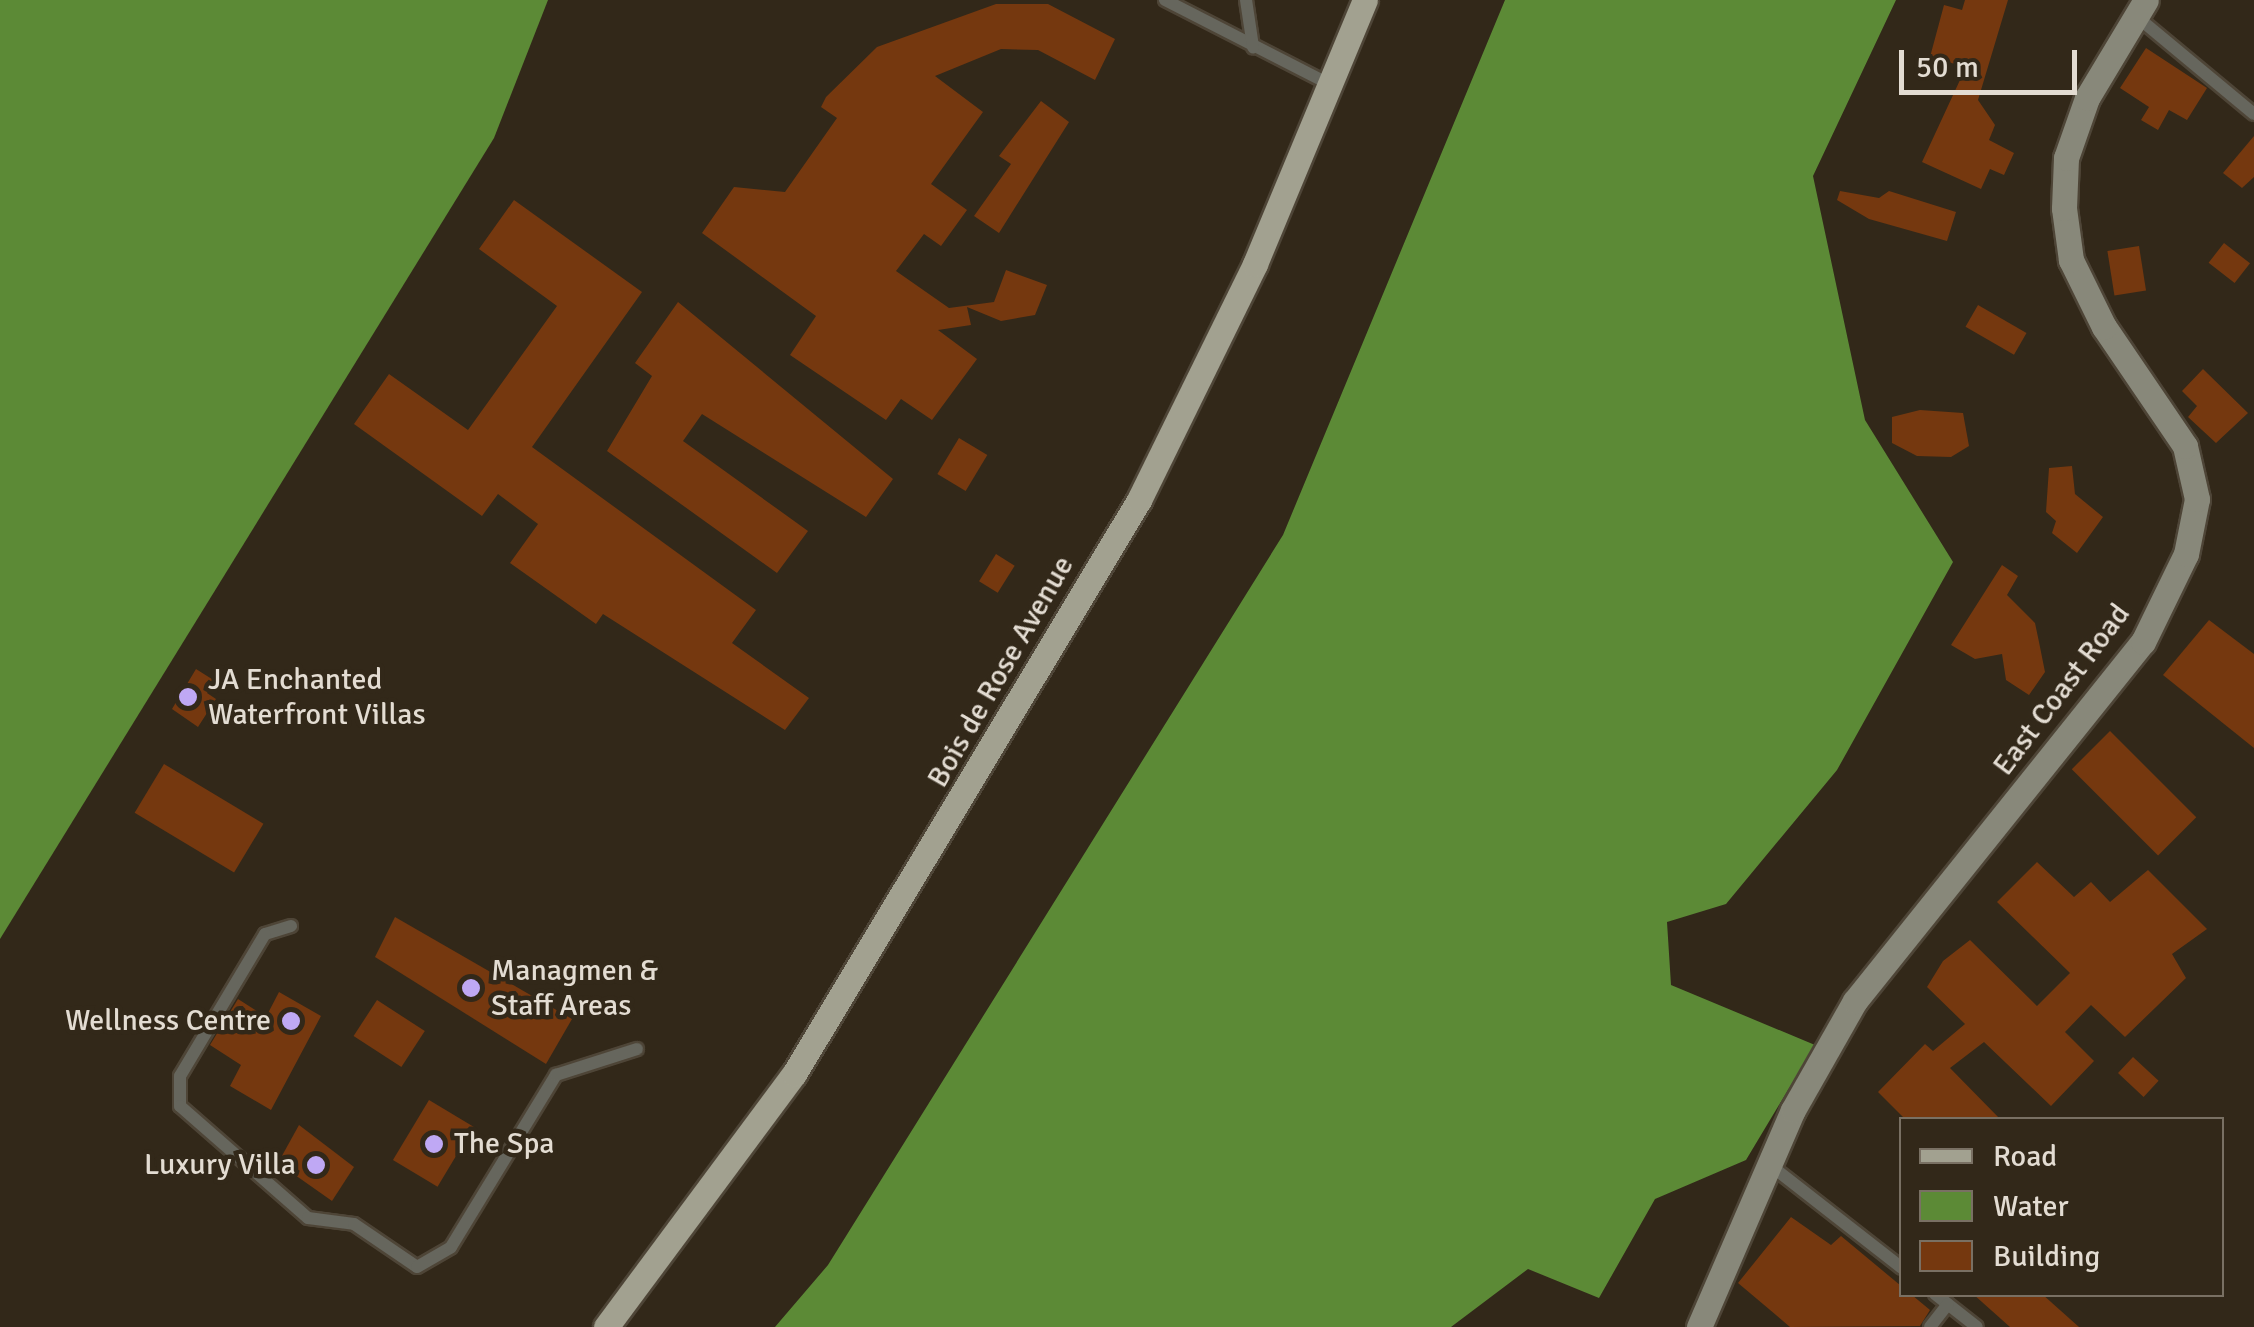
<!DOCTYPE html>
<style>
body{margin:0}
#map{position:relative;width:2254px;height:1327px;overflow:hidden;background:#322819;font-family:Signika,sans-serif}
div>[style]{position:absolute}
.water>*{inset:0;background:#5c8a36}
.building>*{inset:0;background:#75380f;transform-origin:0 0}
.roads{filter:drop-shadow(2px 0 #4e4537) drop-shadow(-2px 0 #4e4537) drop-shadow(0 2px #4e4537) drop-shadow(0 -2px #4e4537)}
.lane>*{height:12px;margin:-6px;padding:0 6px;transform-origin:6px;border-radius:6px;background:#66665d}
.secondary>*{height:25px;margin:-12.5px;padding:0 12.5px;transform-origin:12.5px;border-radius:12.5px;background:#88887a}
.primary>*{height:25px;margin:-12.5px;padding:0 12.5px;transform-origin:12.5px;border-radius:12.5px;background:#a2a190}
.dots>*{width:28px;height:28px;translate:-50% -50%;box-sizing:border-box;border:5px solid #322819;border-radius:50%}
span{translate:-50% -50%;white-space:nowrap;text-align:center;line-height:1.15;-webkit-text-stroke:9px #322819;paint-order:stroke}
.street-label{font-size:30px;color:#e3dcd2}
.poi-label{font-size:30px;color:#e3dcd2}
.left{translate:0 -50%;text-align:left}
.right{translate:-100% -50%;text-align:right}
.legend{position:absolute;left:1899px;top:1117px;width:325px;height:180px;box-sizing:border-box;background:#322819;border:2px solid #797063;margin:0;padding:12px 18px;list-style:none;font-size:30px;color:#e3dcd2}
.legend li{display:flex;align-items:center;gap:20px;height:50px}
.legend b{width:50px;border:2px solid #797063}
.scale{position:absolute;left:1899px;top:50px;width:178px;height:45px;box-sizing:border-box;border:5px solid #e3dcd2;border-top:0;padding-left:12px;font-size:30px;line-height:35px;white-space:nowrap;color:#e3dcd2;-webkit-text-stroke:8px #322819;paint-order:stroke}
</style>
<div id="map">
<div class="water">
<i style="clip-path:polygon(0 0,548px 0,494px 138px,0 939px)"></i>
<i style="clip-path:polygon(1505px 0,1896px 0,1813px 176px,1865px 420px,1953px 562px,1837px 770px,1726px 904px,1667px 922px,1671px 985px,1815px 1045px,1746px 1160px,1655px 1199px,1599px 1298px,1528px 1269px,1451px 1327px,775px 1327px,828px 1265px,1283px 535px)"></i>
</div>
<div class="building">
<i style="clip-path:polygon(1965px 0,2008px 0,1978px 100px,1995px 125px,1989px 140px,2014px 153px,2004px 175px,1990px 169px,1981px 189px,1922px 162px,1966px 67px,1930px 57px,1944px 5px,1962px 10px)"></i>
<i style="clip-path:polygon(996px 4px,1048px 4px,1115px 39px,1095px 80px,1038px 50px,1001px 49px,935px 76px,983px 112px,931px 184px,967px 210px,941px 246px,924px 234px,896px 271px,949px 308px,994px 302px,1006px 270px,1047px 285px,1035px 315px,1001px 321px,967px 307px,971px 325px,938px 330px,977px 359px,932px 420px,901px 399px,886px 420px,790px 355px,816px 316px,702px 233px,734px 187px,785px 192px,837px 118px,821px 107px,826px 97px,877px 47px)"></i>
<i style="clip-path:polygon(2146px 48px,2207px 88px,2187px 120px,2169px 110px,2158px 130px,2141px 120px,2149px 107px,2120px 88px)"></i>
<i style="clip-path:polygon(1041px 101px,1069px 122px,999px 233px,974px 216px,1011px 164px,999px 156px)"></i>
<i style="clip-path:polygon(2254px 136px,2254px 177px,2242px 188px,2223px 173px)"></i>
<i style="clip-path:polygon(1840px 191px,1879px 198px,1889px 191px,1956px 212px,1947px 241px,1869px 219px,1837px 200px)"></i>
<i style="clip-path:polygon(514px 200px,642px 292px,532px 447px,756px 610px,732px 643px,809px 698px,785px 730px,603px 614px,596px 624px,510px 563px,538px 524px,498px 494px,482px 516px,354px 424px,389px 374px,468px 430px,557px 306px,479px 249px)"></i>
<i style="left:2224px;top:243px;width:33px;height:25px;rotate:38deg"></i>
<i style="left:2139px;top:246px;width:45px;height:32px;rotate:81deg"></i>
<i style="clip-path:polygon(678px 302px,893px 479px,866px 517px,702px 414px,683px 441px,808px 531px,777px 573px,607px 451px,652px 376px,635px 363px)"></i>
<i style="left:1978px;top:305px;width:56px;height:25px;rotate:30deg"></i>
<i style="clip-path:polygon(2203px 369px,2248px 413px,2216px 443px,2188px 417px,2197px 406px,2182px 391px)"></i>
<i style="clip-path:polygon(1920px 410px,1963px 413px,1969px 446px,1951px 457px,1917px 456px,1892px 443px,1892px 417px)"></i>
<i style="left:959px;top:438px;width:33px;height:42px;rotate:31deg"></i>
<i style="clip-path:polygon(2072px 466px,2075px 494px,2103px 517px,2077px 553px,2052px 533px,2056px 521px,2046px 512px,2049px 468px)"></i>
<i style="left:996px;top:554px;width:22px;height:32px;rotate:32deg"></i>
<i style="clip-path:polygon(2002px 565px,2018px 576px,2007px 595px,2035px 623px,2039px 642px,2045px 672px,2029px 695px,2006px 680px,2002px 654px,1975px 659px,1951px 645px)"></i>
<i style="clip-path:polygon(2209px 620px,2254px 654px,2254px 748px,2163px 675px)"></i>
<i style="clip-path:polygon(196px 669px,215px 681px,207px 693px,216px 699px,198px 727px,172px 709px)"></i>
<i style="left:2110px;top:731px;width:122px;height:54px;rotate:45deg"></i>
<i style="left:164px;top:764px;width:116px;height:57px;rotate:31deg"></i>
<i style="clip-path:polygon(2037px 862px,2074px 897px,2091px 882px,2110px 902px,2148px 870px,2207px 929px,2172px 954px,2186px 978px,2125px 1037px,2091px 1005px,2065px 1032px,2094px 1061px,2051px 1106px,1984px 1042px,1950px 1068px,2001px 1120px,1906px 1120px,1878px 1092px,1925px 1044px,1933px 1051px,1965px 1024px,1927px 987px,1943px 961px,1970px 940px,2037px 1006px,2070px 973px,1997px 902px)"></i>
<i style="clip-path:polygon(395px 917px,572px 1019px,546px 1064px,375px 957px)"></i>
<i style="clip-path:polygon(279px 992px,321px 1016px,271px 1110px,230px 1086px,241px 1065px,210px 1045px,238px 999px,266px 1017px)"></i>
<i style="left:377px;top:1000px;width:57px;height:43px;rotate:33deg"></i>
<i style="left:2133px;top:1057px;width:35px;height:22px;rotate:43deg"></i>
<i style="left:429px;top:1100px;width:52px;height:70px;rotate:31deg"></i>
<i style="clip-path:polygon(299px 1125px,354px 1167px,332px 1201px,278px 1163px)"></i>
<i style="clip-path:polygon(1791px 1217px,1831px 1245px,1841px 1236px,1930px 1310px,1920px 1326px,1790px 1327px,1776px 1315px,1738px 1283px)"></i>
<i style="clip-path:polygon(1973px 1294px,2042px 1294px,2079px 1327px,2010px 1327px)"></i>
</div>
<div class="roads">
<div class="lane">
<i style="left:1165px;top:0;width:186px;rotate:27.1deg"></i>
<i style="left:1246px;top:0;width:48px;rotate:81.5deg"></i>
<i style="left:2136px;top:16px;width:153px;rotate:39.7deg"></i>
<i style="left:291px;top:926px;width:27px;rotate:163deg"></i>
<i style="left:265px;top:934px;width:165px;rotate:120.9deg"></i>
<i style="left:180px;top:1076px;width:30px;rotate:90deg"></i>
<i style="left:180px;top:1106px;width:170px;rotate:41.2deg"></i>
<i style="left:308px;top:1218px;width:46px;rotate:7.4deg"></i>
<i style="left:354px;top:1224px;width:76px;rotate:34.3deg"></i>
<i style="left:417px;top:1267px;width:39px;rotate:-30deg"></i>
<i style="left:451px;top:1247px;width:202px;rotate:-58.6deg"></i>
<i style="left:556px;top:1075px;width:85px;rotate:-17.8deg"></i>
<i style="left:1770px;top:1165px;width:167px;rotate:38deg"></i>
<i style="left:1935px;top:1294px;width:53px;rotate:38.2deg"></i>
<i style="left:1930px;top:1327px;width:29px;rotate:-52deg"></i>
</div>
<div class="secondary">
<i style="left:1699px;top:1327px;width:236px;rotate:-66.6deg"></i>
<i style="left:1793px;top:1110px;width:125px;rotate:-60.4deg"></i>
<i style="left:1855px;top:1001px;width:460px;rotate:-51.3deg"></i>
<i style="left:2143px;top:642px;width:98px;rotate:-64deg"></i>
<i style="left:2186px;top:554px;width:56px;rotate:-78.7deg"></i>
<i style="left:2197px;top:499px;width:54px;rotate:-102.8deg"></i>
<i style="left:2185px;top:446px;width:144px;rotate:-124.2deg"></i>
<i style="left:2104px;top:327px;width:75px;rotate:-116.2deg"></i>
<i style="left:2071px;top:260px;width:52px;rotate:-97.7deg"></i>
<i style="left:2064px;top:208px;width:50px;rotate:-87.7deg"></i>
<i style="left:2066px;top:158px;width:64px;rotate:-70.7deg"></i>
<i style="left:2087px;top:98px;width:114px;rotate:-59deg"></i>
</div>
<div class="primary">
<i style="left:606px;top:1327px;width:315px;rotate:-53.4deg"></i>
<i style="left:794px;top:1074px;width:670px;rotate:-58.99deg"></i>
<i style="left:1139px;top:500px;width:263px;rotate:-63.8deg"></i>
<i style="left:1255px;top:264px;width:286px;rotate:-67.4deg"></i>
</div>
</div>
<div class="dots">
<i style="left:188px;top:697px;background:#bfa8f4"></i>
<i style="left:471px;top:988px;background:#bfa8f4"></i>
<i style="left:291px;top:1021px;background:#bfa8f4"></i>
<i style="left:434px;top:1144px;background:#bfa8f4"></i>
<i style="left:316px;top:1165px;background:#bfa8f4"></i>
</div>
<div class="street-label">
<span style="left:1001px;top:672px;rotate:-60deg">Bois de Rose Avenue</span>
<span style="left:2062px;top:690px;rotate:-53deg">East Coast Road</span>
</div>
<div class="poi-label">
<span class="left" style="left:208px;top:697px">JA Enchanted<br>Waterfront Villas</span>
<span class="left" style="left:491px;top:988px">Managmen &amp;<br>Staff Areas</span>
<span class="right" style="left:271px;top:1021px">Wellness Centre</span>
<span class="left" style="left:454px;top:1144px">The Spa</span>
<span class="right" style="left:296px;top:1165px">Luxury Villa</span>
</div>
<ul class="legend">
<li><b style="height:12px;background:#a2a190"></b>Road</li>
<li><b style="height:28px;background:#5c8a36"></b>Water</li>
<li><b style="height:28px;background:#75380f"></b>Building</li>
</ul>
<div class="scale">50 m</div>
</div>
